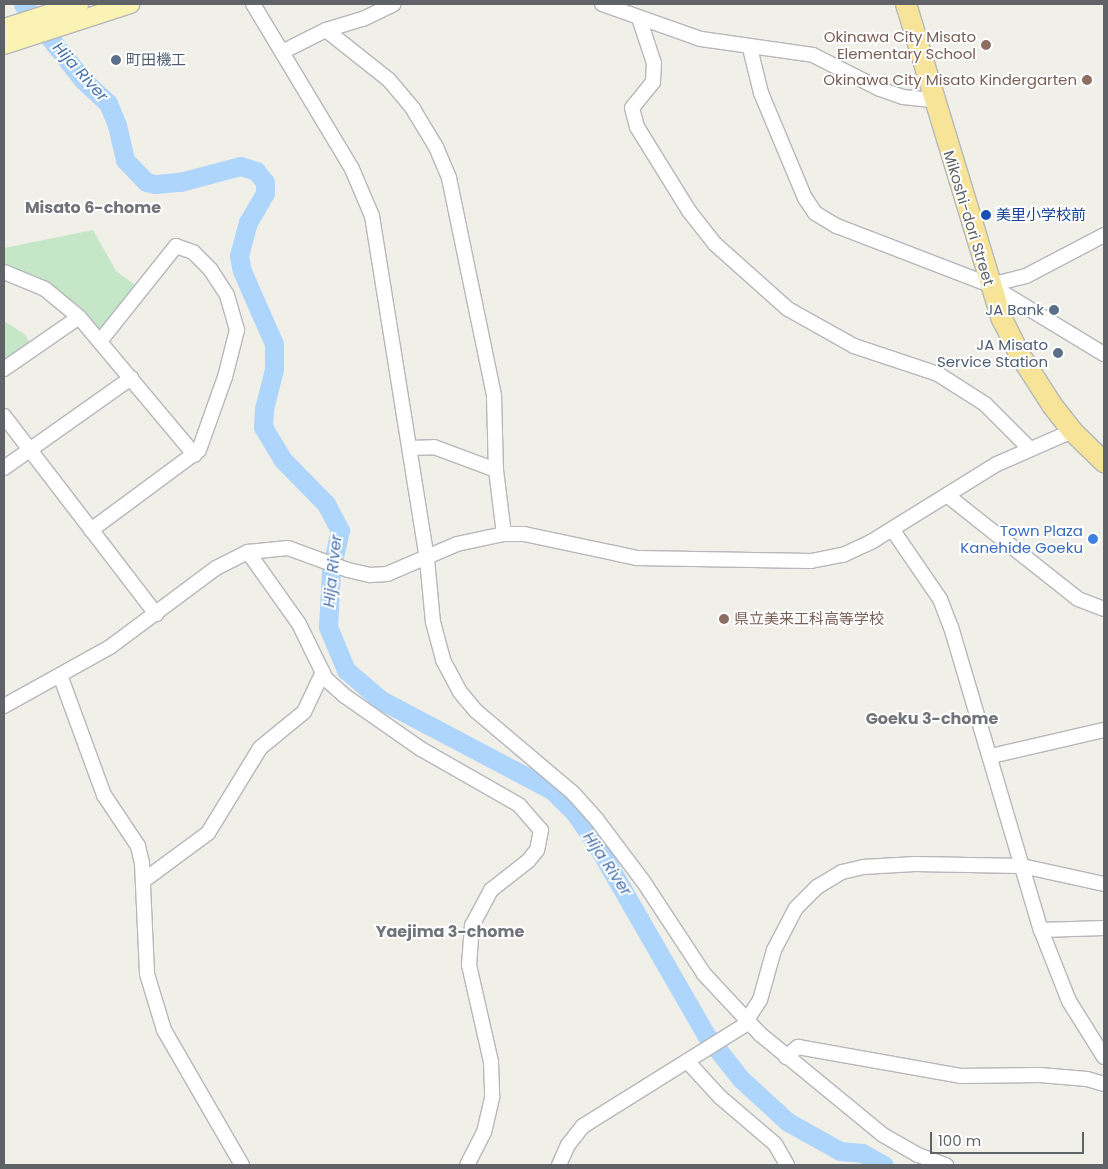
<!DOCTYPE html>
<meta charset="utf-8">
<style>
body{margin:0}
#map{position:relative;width:1108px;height:1169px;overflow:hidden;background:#f0efe8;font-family:Poppins,"Noto Sans JP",sans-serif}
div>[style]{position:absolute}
.green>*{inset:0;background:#c6e6c8}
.river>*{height:19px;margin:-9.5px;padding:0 9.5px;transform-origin:9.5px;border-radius:9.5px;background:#aed5fb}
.roads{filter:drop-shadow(1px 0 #b5b7bc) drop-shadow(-1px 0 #b5b7bc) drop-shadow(0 1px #b5b7bc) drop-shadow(0 -1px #b5b7bc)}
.minor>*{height:14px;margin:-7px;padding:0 7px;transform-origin:7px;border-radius:7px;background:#fff}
.major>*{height:18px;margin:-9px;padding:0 9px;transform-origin:9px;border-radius:9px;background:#fbf3b3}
.highway>*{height:20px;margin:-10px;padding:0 10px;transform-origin:10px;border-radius:10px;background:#f8e498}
.dots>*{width:14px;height:14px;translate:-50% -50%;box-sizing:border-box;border:2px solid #fff;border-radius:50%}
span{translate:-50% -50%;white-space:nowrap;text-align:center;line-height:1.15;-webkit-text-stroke:4px #fff;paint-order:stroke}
.education-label{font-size:15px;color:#785e54}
.right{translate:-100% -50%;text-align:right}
.left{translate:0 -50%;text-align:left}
.service-label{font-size:15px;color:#4e5e75}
.transit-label{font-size:15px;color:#164399}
.street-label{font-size:15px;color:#5f6267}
.shop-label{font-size:15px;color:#366cbe}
.water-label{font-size:16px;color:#4a75ae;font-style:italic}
.neighbourhood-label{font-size:16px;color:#707479;font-weight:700}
.frame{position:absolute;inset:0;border:5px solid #5f6267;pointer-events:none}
.scale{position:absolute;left:930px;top:1132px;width:154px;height:22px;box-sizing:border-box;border:2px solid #5f6267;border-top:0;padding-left:6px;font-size:15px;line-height:18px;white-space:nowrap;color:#5f6267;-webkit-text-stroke:4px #fff;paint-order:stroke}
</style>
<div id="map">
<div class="green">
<i style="clip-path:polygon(93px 230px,116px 271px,141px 289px,101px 340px,79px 317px,4px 272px,4px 248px)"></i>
<i style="clip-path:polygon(4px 321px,24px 334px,34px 349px,4px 369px)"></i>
</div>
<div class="river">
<i style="left:23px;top:4px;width:97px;rotate:51.7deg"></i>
<i style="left:83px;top:80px;width:34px;rotate:43deg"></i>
<i style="left:108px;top:103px;width:24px;rotate:68deg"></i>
<i style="left:117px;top:125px;width:36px;rotate:77deg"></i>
<i style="left:125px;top:160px;width:30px;rotate:46deg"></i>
<i style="left:146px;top:182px;width:9px;rotate:13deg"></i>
<i style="left:155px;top:184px;width:25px;rotate:-5deg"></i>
<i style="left:180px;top:182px;width:62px;rotate:-14.9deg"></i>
<i style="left:240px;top:166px;width:17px;rotate:17deg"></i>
<i style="left:256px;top:171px;width:14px;rotate:51deg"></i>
<i style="left:265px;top:182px;width:11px;rotate:90deg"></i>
<i style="left:265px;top:193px;width:34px;rotate:120deg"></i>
<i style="left:248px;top:222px;width:35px;rotate:105deg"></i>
<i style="left:239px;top:256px;width:15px;rotate:79deg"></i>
<i style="left:242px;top:271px;width:80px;rotate:66.3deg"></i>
<i style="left:274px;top:344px;width:25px;rotate:90deg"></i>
<i style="left:274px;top:369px;width:41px;rotate:104deg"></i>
<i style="left:264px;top:409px;width:18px;rotate:93deg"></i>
<i style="left:263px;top:427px;width:37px;rotate:59deg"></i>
<i style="left:282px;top:459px;width:63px;rotate:45.6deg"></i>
<i style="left:326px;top:504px;width:30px;rotate:62deg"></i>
<i style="left:340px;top:530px;width:41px;rotate:102.7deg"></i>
<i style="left:331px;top:570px;width:57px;rotate:93deg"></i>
<i style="left:328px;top:627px;width:47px;rotate:67.3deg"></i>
<i style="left:346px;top:670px;width:46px;rotate:40.6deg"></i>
<i style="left:381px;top:700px;width:193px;rotate:27.8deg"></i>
<i style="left:552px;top:790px;width:33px;rotate:45deg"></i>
<i style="left:575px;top:813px;width:41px;rotate:55.9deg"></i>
<i style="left:598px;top:847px;width:217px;rotate:60.1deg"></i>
<i style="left:706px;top:1035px;width:56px;rotate:51.5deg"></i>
<i style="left:741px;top:1079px;width:64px;rotate:42.5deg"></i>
<i style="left:788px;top:1122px;width:60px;rotate:29.1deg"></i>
<i style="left:840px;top:1151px;width:22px;rotate:5deg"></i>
<i style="left:862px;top:1153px;width:25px;rotate:29deg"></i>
</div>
<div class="roads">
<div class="minor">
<i style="left:253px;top:4px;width:192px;rotate:59deg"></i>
<i style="left:352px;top:169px;width:51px;rotate:66.9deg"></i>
<i style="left:372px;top:216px;width:347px;rotate:80.9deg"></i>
<i style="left:427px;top:559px;width:63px;rotate:84.6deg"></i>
<i style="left:433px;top:622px;width:39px;rotate:75deg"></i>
<i style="left:443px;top:660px;width:36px;rotate:62deg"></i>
<i style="left:460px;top:692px;width:25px;rotate:50deg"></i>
<i style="left:476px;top:711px;width:127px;rotate:40.2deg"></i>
<i style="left:573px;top:793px;width:36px;rotate:48deg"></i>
<i style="left:597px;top:820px;width:76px;rotate:53deg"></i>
<i style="left:643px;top:881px;width:111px;rotate:56.7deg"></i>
<i style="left:704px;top:974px;width:82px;rotate:47deg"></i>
<i style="left:760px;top:1034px;width:159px;rotate:39.4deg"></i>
<i style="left:883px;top:1135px;width:40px;rotate:29.7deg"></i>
<i style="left:918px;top:1155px;width:30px;rotate:20deg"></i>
<i style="left:602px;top:4px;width:105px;rotate:19.5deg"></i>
<i style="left:701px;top:39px;width:113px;rotate:8.1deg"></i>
<i style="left:813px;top:55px;width:75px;rotate:26.9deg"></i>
<i style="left:880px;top:89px;width:24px;rotate:19deg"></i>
<i style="left:903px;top:97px;width:31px;rotate:6deg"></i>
<i style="left:639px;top:18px;width:47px;rotate:71.6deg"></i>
<i style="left:654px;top:63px;width:19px;rotate:93deg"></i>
<i style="left:653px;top:82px;width:33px;rotate:129deg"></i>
<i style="left:632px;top:108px;width:20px;rotate:75deg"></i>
<i style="left:637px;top:127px;width:99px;rotate:58.2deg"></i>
<i style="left:689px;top:211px;width:42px;rotate:51.8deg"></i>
<i style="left:715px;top:244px;width:98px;rotate:41.7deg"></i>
<i style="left:788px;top:309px;width:76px;rotate:29.3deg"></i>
<i style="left:854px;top:346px;width:89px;rotate:18.4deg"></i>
<i style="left:938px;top:374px;width:56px;rotate:32.6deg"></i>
<i style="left:985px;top:404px;width:64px;rotate:45deg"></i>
<i style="left:326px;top:30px;width:80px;rotate:38.4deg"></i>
<i style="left:389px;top:80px;width:38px;rotate:50deg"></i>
<i style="left:413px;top:109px;width:44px;rotate:58.8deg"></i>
<i style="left:436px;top:147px;width:34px;rotate:67deg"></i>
<i style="left:449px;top:178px;width:223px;rotate:78.3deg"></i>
<i style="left:494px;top:396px;width:74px;rotate:88.5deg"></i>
<i style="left:496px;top:470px;width:64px;rotate:82.9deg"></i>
<i style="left:750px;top:48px;width:46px;rotate:76.3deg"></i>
<i style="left:761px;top:93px;width:114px;rotate:67.3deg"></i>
<i style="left:805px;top:198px;width:18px;rotate:56deg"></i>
<i style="left:815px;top:213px;width:26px;rotate:31deg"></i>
<i style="left:837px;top:226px;width:164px;rotate:21.1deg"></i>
<i style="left:990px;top:285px;width:133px;rotate:31.2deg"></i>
<i style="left:282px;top:52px;width:49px;rotate:-26.6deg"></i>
<i style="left:326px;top:30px;width:39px;rotate:-17deg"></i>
<i style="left:363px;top:19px;width:34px;rotate:-26deg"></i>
<i style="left:4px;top:272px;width:44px;rotate:22.5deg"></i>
<i style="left:45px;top:289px;width:44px;rotate:39.5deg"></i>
<i style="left:79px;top:317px;width:180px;rotate:50deg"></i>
<i style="left:990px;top:285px;width:37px;rotate:-14deg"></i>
<i style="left:1026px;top:276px;width:88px;rotate:-27.7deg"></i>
<i style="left:4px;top:369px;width:91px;rotate:-34.7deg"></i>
<i style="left:4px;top:416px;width:250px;rotate:52.5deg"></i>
<i style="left:410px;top:448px;width:24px;rotate:-2deg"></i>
<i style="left:434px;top:447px;width:66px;rotate:20.4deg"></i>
<i style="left:4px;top:468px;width:156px;rotate:-35.3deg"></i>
<i style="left:948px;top:496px;width:166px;rotate:38.4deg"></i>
<i style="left:1078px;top:599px;width:28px;rotate:21deg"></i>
<i style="left:892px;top:529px;width:85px;rotate:55.6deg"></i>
<i style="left:940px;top:599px;width:30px;rotate:69deg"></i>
<i style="left:951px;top:627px;width:316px;rotate:73.5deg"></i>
<i style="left:1041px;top:930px;width:76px;rotate:68.5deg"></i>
<i style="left:1069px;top:1001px;width:66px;rotate:58deg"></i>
<i style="left:91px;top:530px;width:134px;rotate:-36.5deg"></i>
<i style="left:199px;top:450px;width:77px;rotate:-70.4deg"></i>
<i style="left:225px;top:377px;width:49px;rotate:-75.7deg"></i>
<i style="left:237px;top:330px;width:36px;rotate:-106deg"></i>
<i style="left:227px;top:295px;width:30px;rotate:-123deg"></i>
<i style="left:211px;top:270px;width:25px;rotate:-135deg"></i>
<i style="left:193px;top:252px;width:18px;rotate:-161deg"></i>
<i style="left:176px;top:246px;width:120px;rotate:128.6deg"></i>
<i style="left:248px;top:552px;width:88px;rotate:54.7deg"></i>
<i style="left:299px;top:624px;width:61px;rotate:63.9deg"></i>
<i style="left:326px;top:679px;width:25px;rotate:42deg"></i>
<i style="left:345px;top:696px;width:93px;rotate:34.9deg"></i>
<i style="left:421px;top:749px;width:113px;rotate:29.7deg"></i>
<i style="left:519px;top:805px;width:33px;rotate:49deg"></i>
<i style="left:541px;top:830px;width:20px;rotate:101deg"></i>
<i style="left:537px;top:850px;width:14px;rotate:129deg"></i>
<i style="left:528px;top:861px;width:47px;rotate:141.9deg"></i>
<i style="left:491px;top:890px;width:40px;rotate:118deg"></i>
<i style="left:472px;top:925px;width:40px;rotate:94.3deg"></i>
<i style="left:469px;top:965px;width:99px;rotate:77.2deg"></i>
<i style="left:491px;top:1062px;width:36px;rotate:88deg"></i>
<i style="left:492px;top:1098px;width:35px;rotate:103deg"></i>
<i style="left:484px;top:1132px;width:37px;rotate:117deg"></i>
<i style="left:60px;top:675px;width:128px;rotate:69.9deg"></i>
<i style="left:104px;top:795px;width:61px;rotate:56.3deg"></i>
<i style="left:138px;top:846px;width:17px;rotate:77deg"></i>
<i style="left:142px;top:863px;width:111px;rotate:87.4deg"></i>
<i style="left:147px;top:974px;width:59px;rotate:73.1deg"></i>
<i style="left:164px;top:1030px;width:156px;rotate:60deg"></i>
<i style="left:4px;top:706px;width:121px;rotate:-29.1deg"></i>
<i style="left:110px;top:647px;width:132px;rotate:-36.7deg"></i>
<i style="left:216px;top:568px;width:36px;rotate:-27deg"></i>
<i style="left:248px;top:552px;width:40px;rotate:-5.7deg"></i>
<i style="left:288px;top:548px;width:64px;rotate:20.1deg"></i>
<i style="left:348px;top:570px;width:23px;rotate:13deg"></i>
<i style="left:370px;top:575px;width:17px;rotate:-3deg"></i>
<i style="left:387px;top:574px;width:76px;rotate:-23.2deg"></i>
<i style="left:457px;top:544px;width:48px;rotate:-12deg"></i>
<i style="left:504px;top:534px;width:20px"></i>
<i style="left:524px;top:534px;width:116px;rotate:12deg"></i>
<i style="left:637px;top:558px;width:174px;rotate:1deg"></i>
<i style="left:811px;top:561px;width:33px;rotate:-11deg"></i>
<i style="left:843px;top:555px;width:31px;rotate:-25deg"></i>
<i style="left:871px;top:542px;width:148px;rotate:-31.8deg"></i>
<i style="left:997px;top:464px;width:82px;rotate:-23.7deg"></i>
<i style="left:991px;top:756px;width:116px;rotate:-13deg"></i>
<i style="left:143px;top:881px;width:81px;rotate:-36.4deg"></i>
<i style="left:208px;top:833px;width:100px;rotate:-58.5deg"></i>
<i style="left:260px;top:748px;width:57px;rotate:-39.3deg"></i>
<i style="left:304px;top:712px;width:44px;rotate:-64.6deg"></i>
<i style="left:1041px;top:930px;width:63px;rotate:-1.8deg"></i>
<i style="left:786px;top:1057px;width:16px;rotate:-40deg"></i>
<i style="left:798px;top:1047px;width:165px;rotate:10.1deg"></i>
<i style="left:960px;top:1076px;width:80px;rotate:-0.7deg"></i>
<i style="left:1040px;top:1075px;width:47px;rotate:4.9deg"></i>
<i style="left:1087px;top:1079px;width:18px;rotate:16deg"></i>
<i style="left:687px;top:1061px;width:49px;rotate:47.5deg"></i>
<i style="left:720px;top:1097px;width:72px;rotate:40.5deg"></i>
<i style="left:775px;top:1144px;width:24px;rotate:60deg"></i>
<i style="left:559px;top:1165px;width:22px;rotate:-66deg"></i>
<i style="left:568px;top:1145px;width:24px;rotate:-52deg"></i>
<i style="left:583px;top:1126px;width:189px;rotate:-32deg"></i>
<i style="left:743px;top:1026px;width:31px;rotate:-57deg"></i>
<i style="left:760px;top:1000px;width:52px;rotate:-74.4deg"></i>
<i style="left:774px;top:950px;width:47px;rotate:-62.4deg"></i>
<i style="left:796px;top:908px;width:30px;rotate:-45deg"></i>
<i style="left:817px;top:887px;width:29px;rotate:-31deg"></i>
<i style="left:842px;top:872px;width:22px;rotate:-13deg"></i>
<i style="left:863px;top:867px;width:52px;rotate:-3.3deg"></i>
<i style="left:915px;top:864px;width:107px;rotate:1.1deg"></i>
<i style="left:1022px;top:866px;width:84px;rotate:12.4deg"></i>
</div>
<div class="major">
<i style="left:4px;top:28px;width:79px;rotate:-17.7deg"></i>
<i style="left:4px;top:45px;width:133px;rotate:-18deg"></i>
</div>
<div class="highway">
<i style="left:906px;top:4px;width:329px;rotate:73.1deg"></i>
<i style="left:1002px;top:319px;width:40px;rotate:63.4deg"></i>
<i style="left:1020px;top:355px;width:59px;rotate:57.4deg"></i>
<i style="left:1052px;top:405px;width:33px;rotate:52deg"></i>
<i style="left:1072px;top:431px;width:45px;rotate:44.1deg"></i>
</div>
</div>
<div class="dots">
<i style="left:986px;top:45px;background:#8d6e63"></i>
<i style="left:116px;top:60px;background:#5c6f8a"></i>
<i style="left:1087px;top:80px;background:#8d6e63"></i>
<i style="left:986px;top:215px;background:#1a4fb4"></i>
<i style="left:1054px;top:310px;background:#5c6f8a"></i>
<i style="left:1058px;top:353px;background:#5c6f8a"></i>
<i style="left:1093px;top:539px;background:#3f7fe0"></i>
<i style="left:724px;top:619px;background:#8d6e63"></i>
</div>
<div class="education-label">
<span class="right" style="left:976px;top:45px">Okinawa City Misato<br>Elementary School</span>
<span class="right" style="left:1077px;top:80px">Okinawa City Misato Kindergarten</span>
<span class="left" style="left:734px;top:619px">県立美来工科高等学校</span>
</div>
<div class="service-label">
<span class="left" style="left:126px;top:60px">町田機工</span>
<span class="right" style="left:1044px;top:310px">JA Bank</span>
<span class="right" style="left:1048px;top:353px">JA Misato<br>Service Station</span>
</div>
<div class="transit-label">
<span class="left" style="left:996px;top:215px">美里小学校前</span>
</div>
<div class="street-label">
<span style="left:969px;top:218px;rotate:73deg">Mikoshi-dori Street</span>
</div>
<div class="shop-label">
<span class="right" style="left:1083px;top:539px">Town Plaza<br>Kanehide Goeku</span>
</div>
<div class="water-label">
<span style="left:80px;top:72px;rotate:48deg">Hija River</span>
<span style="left:333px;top:571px;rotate:-84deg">Hija River</span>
<span style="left:607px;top:864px;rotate:56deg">Hija River</span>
</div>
<div class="neighbourhood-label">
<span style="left:93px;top:208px">Misato 6-chome</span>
<span style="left:932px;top:719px">Goeku 3-chome</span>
<span style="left:450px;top:932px">Yaejima 3-chome</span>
</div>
<div class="frame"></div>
<div class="scale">100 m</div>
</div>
